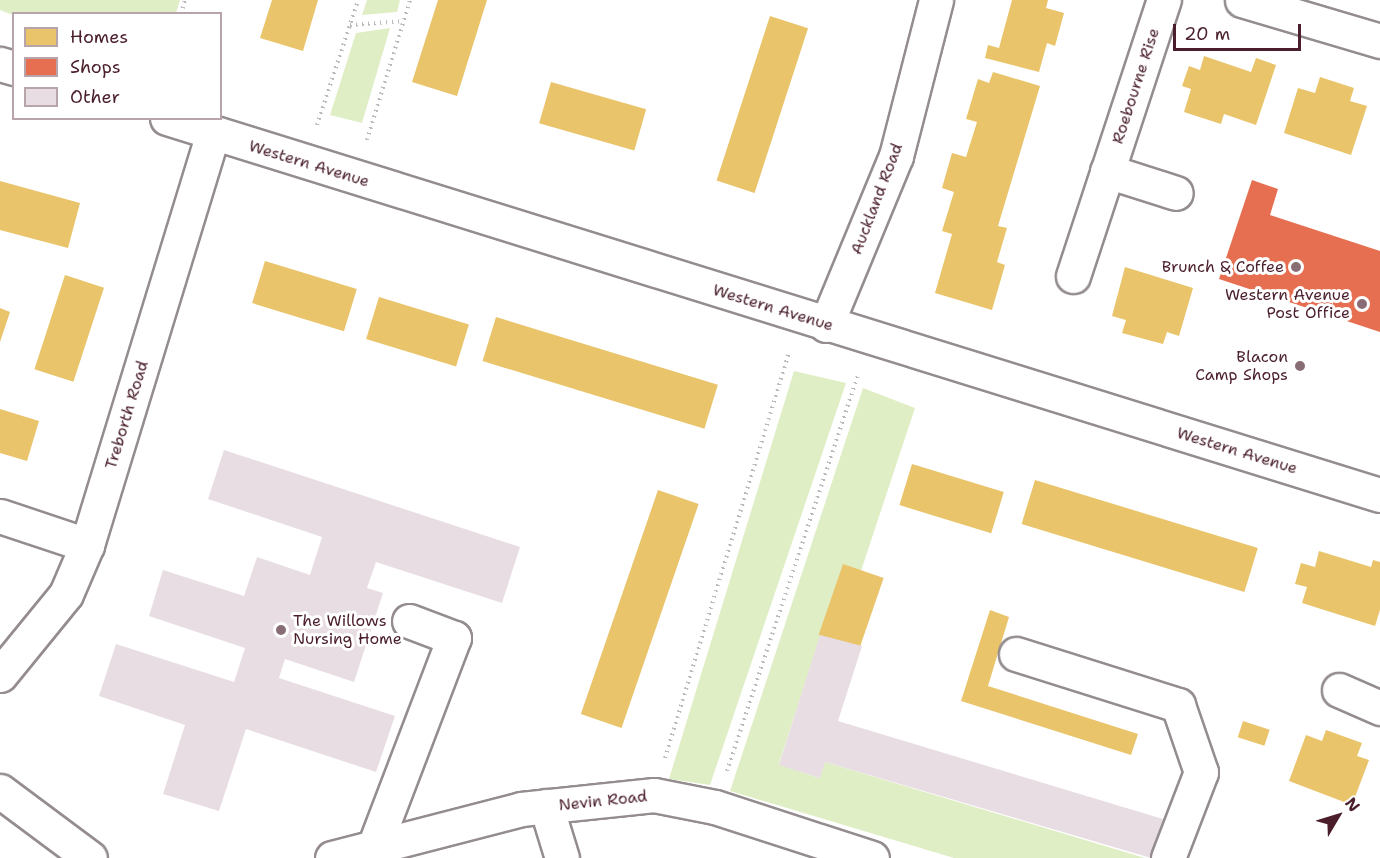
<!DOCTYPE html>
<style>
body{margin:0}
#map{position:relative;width:1380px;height:858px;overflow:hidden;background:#fff;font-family:"Shantell Sans",sans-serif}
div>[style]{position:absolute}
.green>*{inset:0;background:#e0eec5}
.homes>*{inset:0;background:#e9c46a;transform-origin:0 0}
.shops>*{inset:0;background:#e76f51}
.building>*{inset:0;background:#e8dde3}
.path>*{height:4px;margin-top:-2px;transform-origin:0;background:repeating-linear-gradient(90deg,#bdb8b9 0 1.5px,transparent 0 6px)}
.roads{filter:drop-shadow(2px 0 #948c8e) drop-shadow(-2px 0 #948c8e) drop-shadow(0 2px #948c8e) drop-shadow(0 -2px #948c8e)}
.minor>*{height:33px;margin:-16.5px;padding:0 16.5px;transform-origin:16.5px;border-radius:16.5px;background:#fff}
.dots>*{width:16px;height:16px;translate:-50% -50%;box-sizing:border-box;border:3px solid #fff;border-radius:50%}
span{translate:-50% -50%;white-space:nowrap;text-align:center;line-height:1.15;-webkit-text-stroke:6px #fff;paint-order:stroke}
.street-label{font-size:16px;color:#4a1f2b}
.poi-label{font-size:16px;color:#4a1f2b}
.right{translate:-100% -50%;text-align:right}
.left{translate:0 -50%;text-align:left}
.legend{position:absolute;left:12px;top:12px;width:210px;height:108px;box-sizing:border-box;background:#fff;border:2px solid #b7a5aa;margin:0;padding:8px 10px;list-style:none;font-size:18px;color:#4a1f2b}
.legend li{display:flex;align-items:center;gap:12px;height:30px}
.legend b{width:30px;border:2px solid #b7a5aa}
.north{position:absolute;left:1308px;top:786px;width:60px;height:60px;-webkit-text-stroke:4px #fff;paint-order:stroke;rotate:52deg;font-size:16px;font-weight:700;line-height:24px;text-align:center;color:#4a1f2b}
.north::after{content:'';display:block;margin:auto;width:21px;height:27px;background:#4a1f2b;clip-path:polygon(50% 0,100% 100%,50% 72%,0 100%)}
.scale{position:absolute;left:1173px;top:24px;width:128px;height:27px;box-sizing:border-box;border:3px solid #4a1f2b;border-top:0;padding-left:8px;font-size:18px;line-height:21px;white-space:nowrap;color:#4a1f2b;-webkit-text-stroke:4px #fff;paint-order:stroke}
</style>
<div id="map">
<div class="green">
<i style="clip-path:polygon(0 0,180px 0,176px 13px,13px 15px,0 10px)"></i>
<i style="clip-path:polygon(367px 0,400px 0,397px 12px,362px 15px)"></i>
<i style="clip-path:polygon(390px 28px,362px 123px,330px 115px,356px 33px)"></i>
<i style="clip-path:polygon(794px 371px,846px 383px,710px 785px,669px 779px)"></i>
<i style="clip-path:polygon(863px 388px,915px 408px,861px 571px,843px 565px,779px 764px,819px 778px,825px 762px,1145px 858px,954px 858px,730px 791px)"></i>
</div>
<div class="homes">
<i style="clip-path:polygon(272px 0,318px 0,303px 51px,260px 38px)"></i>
<i style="clip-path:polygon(438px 0,487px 0,457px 96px,412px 82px)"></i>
<i style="clip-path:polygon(1012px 0,1048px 0,1046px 8px,1064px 13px,1055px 46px,1047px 43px,1039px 72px,985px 58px,988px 45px,999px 48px)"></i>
<i style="left:770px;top:16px;width:40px;height:173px;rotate:18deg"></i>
<i style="clip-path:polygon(1204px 56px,1251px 72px,1256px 58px,1276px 65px,1256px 125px,1224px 114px,1221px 124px,1184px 112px,1191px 89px,1182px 86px,1189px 66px,1200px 70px)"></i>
<i style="clip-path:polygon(993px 72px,1040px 86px,998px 226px,1007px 228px,997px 262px,1005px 265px,992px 310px,935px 293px,952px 234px,942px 231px,954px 192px,942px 188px,952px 153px,966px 157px,977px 122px,966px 119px,978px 79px,989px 83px)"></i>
<i style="clip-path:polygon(1320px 77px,1354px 88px,1350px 101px,1367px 106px,1351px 155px,1284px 133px,1298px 88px,1315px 93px)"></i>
<i style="left:551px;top:82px;width:99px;height:43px;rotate:16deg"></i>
<i style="clip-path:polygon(0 181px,80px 203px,68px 248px,0 230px)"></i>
<i style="left:265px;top:261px;width:96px;height:44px;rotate:17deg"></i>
<i style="clip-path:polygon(1125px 267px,1193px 288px,1179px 336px,1167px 332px,1163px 344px,1122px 333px,1126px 320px,1112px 316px)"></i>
<i style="left:65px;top:275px;width:41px;height:99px;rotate:18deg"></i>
<i style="left:379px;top:297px;width:94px;height:44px;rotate:17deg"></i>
<i style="clip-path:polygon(0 308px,10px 312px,0 342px)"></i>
<i style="left:496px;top:317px;width:232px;height:46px;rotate:17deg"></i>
<i style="clip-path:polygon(0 409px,39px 421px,27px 461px,0 453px)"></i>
<i style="left:912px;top:464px;width:96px;height:43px;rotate:17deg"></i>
<i style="left:1035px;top:480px;width:233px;height:46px;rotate:17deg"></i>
<i style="left:658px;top:490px;width:43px;height:237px;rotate:19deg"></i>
<i style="clip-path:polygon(1319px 551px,1371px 567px,1373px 560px,1380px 562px,1380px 610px,1375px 626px,1302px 603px,1307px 587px,1295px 584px,1301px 563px,1315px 567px)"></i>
<i style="left:843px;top:564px;width:43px;height:75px;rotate:19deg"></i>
<i style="clip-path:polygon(990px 610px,1009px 617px,988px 686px,1138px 734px,1131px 755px,961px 701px)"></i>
<i style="left:1243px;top:721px;width:28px;height:17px;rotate:18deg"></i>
<i style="clip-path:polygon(1326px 730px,1362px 743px,1357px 756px,1369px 760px,1352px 805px,1289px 781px,1306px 735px,1322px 741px)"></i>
</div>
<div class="shops">
<i style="clip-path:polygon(1252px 180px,1278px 189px,1270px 215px,1380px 251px,1380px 332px,1219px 279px)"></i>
</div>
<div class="building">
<i style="clip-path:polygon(224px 450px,520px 547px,502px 603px,376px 562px,367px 588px,383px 593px,354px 682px,285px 659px,279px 678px,395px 716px,376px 772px,246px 729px,219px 811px,163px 794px,185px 725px,99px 696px,116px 644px,234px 682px,245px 648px,149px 616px,163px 570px,244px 596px,257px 557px,310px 575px,322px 537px,208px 499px)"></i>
<i style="clip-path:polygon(820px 635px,862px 646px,838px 721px,1163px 819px,1151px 858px,825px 762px,820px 778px,779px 765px)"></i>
</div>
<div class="path">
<i style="left:181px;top:14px;width:15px;rotate:-74deg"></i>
<i style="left:350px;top:25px;width:53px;rotate:-4.3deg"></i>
<i style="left:317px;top:125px;width:132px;rotate:-71.8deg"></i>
<i style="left:367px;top:140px;width:146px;rotate:-72.9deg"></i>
<i style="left:665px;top:758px;width:425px;rotate:-73deg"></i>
<i style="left:727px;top:771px;width:419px;rotate:-71.7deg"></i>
</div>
<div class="roads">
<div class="minor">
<i style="left:1242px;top:0;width:144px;rotate:16.5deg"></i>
<i style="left:0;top:64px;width:15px;rotate:16deg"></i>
<i style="left:167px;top:118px;width:1270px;rotate:17.27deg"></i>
<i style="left:1107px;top:171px;width:72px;rotate:17.7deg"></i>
<i style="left:1073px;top:276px;width:291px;rotate:-71.8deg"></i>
<i style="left:826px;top:325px;width:183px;rotate:-67.5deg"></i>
<i style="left:896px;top:156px;width:161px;rotate:-75.6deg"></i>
<i style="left:0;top:516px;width:92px;rotate:18.4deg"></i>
<i style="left:1016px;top:654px;width:170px;rotate:17.5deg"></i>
<i style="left:1178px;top:705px;width:71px;rotate:71.1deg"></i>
<i style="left:1201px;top:772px;width:92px;rotate:111deg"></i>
<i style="left:0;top:675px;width:104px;rotate:-50.8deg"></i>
<i style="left:66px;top:594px;width:53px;rotate:-66.8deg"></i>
<i style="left:87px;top:545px;width:430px;rotate:-73deg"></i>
<i style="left:1339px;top:690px;width:45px;rotate:23.7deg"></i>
<i style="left:0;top:791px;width:112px;rotate:36.7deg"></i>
<i style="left:546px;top:806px;width:54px;rotate:72.9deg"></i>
<i style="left:374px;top:847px;width:224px;rotate:-69.1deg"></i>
<i style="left:454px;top:638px;width:48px;rotate:-159.3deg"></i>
<i style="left:332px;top:858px;width:195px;rotate:-14.5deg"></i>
<i style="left:521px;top:809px;width:134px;rotate:-6deg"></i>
<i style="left:654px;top:795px;width:62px;rotate:11.1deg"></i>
<i style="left:715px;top:807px;width:165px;rotate:18deg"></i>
</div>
</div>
<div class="dots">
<i style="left:1296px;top:267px;background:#896d75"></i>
<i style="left:1362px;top:304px;background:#896d75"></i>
<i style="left:1300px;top:366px;background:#896d75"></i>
<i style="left:281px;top:630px;background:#896d75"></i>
</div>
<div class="street-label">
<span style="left:1136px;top:86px;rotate:-72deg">Roebourne Rise</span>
<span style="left:309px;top:164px;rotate:17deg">Western Avenue</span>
<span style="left:877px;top:199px;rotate:-69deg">Auckland Road</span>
<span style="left:773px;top:308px;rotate:17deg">Western Avenue</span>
<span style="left:127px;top:415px;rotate:-73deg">Treborth Road</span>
<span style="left:1237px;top:451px;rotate:17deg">Western Avenue</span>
<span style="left:603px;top:801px;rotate:-6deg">Nevin Road</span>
</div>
<div class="poi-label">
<span class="right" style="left:1284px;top:267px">Brunch &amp; Coffee</span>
<span class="right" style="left:1350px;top:304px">Western Avenue<br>Post Office</span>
<span class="right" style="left:1288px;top:366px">Blacon<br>Camp Shops</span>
<span class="left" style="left:293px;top:630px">The Willows<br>Nursing Home</span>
</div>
<ul class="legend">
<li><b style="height:16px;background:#e9c46a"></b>Homes</li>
<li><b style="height:16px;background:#e76f51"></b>Shops</li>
<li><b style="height:16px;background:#e8dde3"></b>Other</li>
</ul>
<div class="north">N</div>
<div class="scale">20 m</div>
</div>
